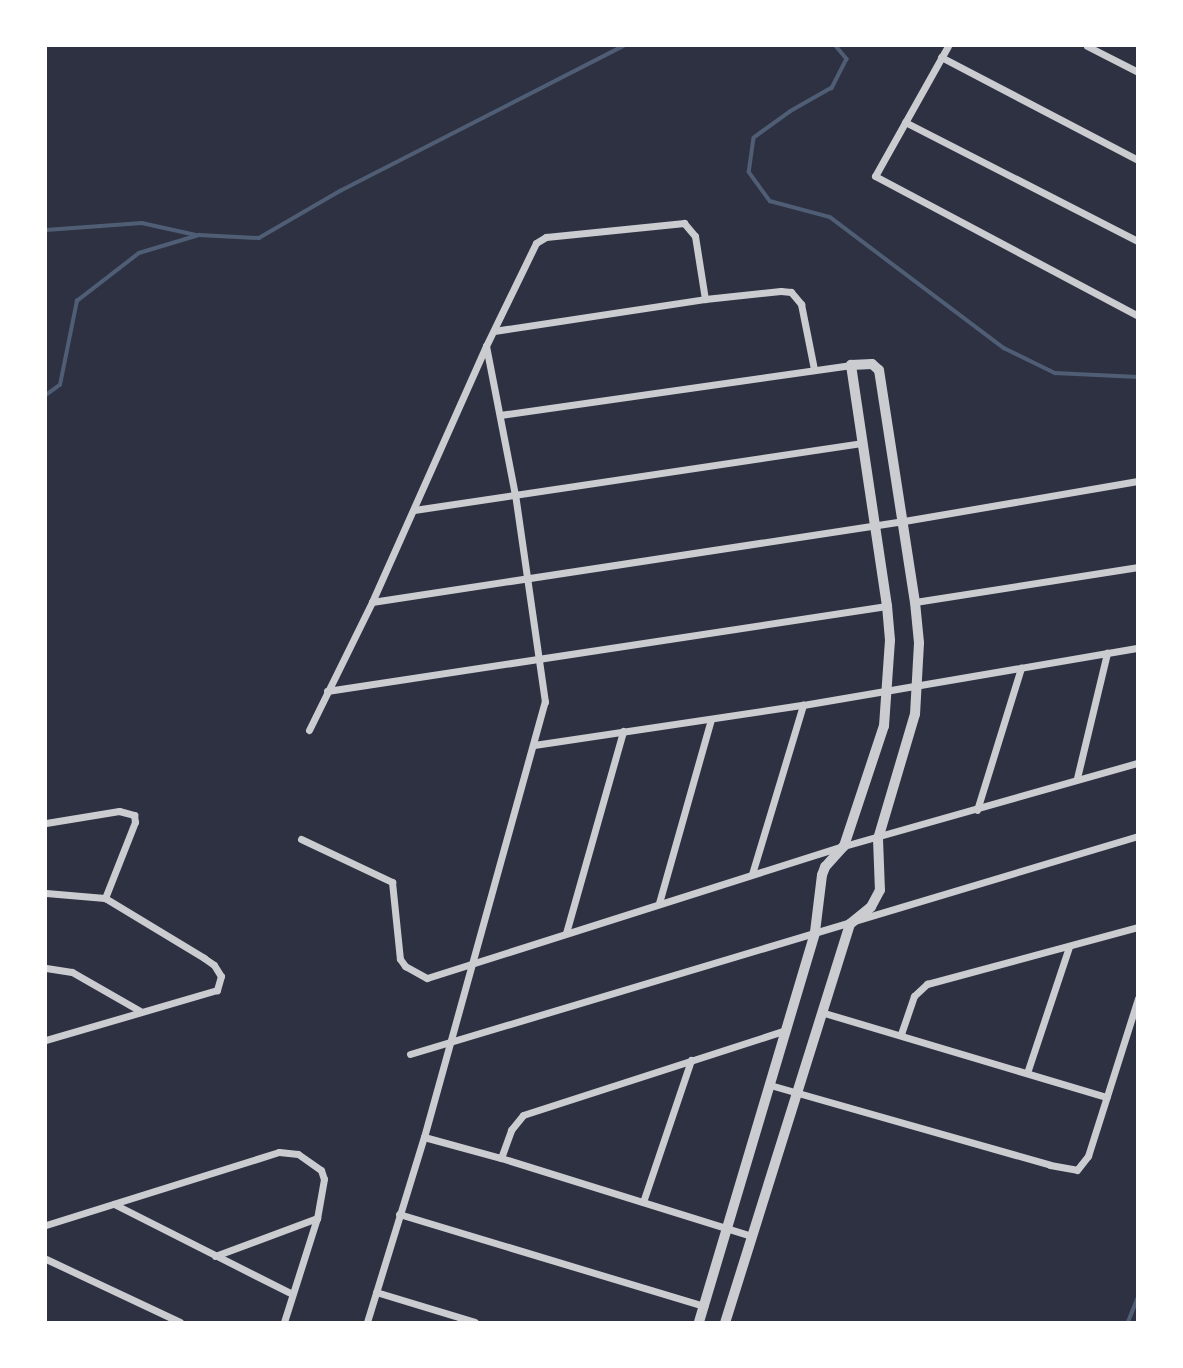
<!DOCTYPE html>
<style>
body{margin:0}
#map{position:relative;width:1183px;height:1368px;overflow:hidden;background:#2d3142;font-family:"DejaVu Sans",sans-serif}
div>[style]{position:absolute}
.stream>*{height:3.5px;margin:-1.75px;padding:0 1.75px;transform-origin:1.75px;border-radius:1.75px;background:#4f5d75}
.minor>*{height:7px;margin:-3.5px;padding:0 3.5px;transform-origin:3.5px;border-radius:3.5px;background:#caccd0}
.tertiary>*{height:10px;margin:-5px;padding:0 5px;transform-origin:5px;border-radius:5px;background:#caccd0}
span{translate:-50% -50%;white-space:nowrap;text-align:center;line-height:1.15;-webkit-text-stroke:7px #fff;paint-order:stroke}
.frame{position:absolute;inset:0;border:47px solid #fff;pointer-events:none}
</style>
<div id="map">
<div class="stream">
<i style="left:836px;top:46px;width:17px;rotate:50deg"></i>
<i style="left:847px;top:59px;width:33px;rotate:117deg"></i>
<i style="left:832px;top:88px;width:48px;rotate:150.3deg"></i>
<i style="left:790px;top:112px;width:44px;rotate:144.2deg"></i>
<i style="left:754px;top:138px;width:34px;rotate:98deg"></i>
<i style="left:749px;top:172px;width:36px;rotate:54deg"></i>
<i style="left:770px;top:201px;width:62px;rotate:14.9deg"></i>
<i style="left:830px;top:217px;width:218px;rotate:37deg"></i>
<i style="left:1004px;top:348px;width:57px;rotate:26.1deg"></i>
<i style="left:1055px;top:373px;width:83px;rotate:2.8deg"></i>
<i style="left:46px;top:230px;width:96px;rotate:-4.2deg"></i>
<i style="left:142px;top:223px;width:55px;rotate:12.5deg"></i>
<i style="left:46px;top:395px;width:17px;rotate:-36deg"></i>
<i style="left:60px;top:385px;width:86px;rotate:-78.6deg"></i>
<i style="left:77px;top:301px;width:78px;rotate:-37.7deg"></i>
<i style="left:139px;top:253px;width:63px;rotate:-16.7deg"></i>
<i style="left:199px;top:235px;width:60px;rotate:2.9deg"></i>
<i style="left:259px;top:238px;width:94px;rotate:-30.1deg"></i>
<i style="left:340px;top:191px;width:318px;rotate:-27.1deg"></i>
<i style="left:1128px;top:1322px;width:27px;rotate:-68deg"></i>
</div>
<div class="minor">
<i style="left:948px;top:46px;width:149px;rotate:119.3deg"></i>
<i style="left:875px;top:176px;width:298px;rotate:28deg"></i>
<i style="left:1087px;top:46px;width:57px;rotate:27deg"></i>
<i style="left:941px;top:57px;width:222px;rotate:27.6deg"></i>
<i style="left:905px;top:122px;width:262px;rotate:27.1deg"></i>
<i style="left:494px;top:331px;width:213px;rotate:-8.6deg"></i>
<i style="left:705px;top:299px;width:76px;rotate:-6deg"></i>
<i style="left:781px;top:291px;width:10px;rotate:6deg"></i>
<i style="left:791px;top:292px;width:16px;rotate:50deg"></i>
<i style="left:801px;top:304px;width:66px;rotate:78.7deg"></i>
<i style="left:500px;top:415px;width:355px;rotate:-8.1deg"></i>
<i style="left:414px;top:510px;width:454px;rotate:-8.5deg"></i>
<i style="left:372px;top:602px;width:538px;rotate:-8.66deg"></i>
<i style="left:904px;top:521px;width:237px;rotate:-9.7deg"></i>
<i style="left:915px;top:602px;width:226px;rotate:-8.9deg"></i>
<i style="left:327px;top:691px;width:566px;rotate:-8.63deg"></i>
<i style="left:309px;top:730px;width:143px;rotate:-63.8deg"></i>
<i style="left:372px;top:602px;width:280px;rotate:-66deg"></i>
<i style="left:486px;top:346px;width:114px;rotate:-64.1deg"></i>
<i style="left:536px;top:243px;width:12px;rotate:-31deg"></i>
<i style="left:546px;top:237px;width:139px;rotate:-5.8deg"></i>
<i style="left:684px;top:223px;width:17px;rotate:50deg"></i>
<i style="left:695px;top:236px;width:64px;rotate:81deg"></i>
<i style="left:534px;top:745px;width:272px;rotate:-8.5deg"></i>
<i style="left:803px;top:705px;width:340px;rotate:-9.7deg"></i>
<i style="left:1077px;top:778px;width:129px;rotate:-76.5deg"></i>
<i style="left:977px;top:810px;width:149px;rotate:-72.8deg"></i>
<i style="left:46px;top:823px;width:74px;rotate:-9.3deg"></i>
<i style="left:119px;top:811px;width:16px;rotate:15deg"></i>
<i style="left:134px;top:815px;width:7px;rotate:82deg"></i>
<i style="left:135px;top:822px;width:82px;rotate:111.5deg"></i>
<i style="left:301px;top:839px;width:101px;rotate:25.3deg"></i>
<i style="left:392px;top:882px;width:77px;rotate:84.1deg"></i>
<i style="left:400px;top:959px;width:9px;rotate:54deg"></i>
<i style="left:405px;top:966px;width:25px;rotate:29deg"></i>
<i style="left:427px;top:978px;width:437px;rotate:-17.6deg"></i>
<i style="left:844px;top:846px;width:305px;rotate:-15.8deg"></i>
<i style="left:752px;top:874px;width:177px;rotate:-73.2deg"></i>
<i style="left:46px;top:893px;width:59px;rotate:4.8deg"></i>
<i style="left:105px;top:898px;width:116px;rotate:31.2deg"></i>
<i style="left:204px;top:958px;width:12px;rotate:35deg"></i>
<i style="left:214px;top:965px;width:13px;rotate:58deg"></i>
<i style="left:221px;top:976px;width:15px;rotate:106deg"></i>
<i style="left:217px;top:990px;width:178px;rotate:163.7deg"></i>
<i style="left:659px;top:903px;width:191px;rotate:-74.2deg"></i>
<i style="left:566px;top:933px;width:210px;rotate:-74.2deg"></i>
<i style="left:46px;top:968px;width:26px;rotate:9deg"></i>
<i style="left:72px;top:972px;width:78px;rotate:29.8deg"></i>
<i style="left:821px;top:1012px;width:298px;rotate:16.6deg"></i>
<i style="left:901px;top:1034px;width:40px;rotate:-71.1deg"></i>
<i style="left:914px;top:996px;width:18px;rotate:-43deg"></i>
<i style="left:927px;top:984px;width:219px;rotate:-15.1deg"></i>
<i style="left:410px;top:1054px;width:760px;rotate:-16.67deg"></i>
<i style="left:1027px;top:1073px;width:133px;rotate:-71.6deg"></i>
<i style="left:770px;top:1085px;width:291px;rotate:15.9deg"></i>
<i style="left:1050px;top:1165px;width:27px;rotate:10deg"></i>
<i style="left:1077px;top:1170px;width:18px;rotate:-52deg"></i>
<i style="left:1088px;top:1156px;width:166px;rotate:-72.4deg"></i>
<i style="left:424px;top:1137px;width:80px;rotate:15.3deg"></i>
<i style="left:501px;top:1158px;width:262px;rotate:17.3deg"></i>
<i style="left:501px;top:1158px;width:30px;rotate:-70deg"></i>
<i style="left:511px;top:1130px;width:19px;rotate:-51deg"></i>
<i style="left:523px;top:1115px;width:276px;rotate:-17.9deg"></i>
<i style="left:643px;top:1202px;width:150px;rotate:-71.3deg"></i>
<i style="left:114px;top:1204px;width:199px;rotate:26.8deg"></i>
<i style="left:399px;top:1214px;width:319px;rotate:16.8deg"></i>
<i style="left:46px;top:1225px;width:244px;rotate:-17.4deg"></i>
<i style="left:279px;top:1152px;width:19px;rotate:6deg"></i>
<i style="left:298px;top:1154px;width:28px;rotate:35deg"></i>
<i style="left:321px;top:1170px;width:9px;rotate:72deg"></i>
<i style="left:324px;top:1179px;width:40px;rotate:100deg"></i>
<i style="left:317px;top:1218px;width:109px;rotate:107.6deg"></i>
<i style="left:215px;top:1256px;width:109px;rotate:-20.4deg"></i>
<i style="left:46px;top:1259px;width:148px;rotate:25.2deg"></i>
<i style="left:376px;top:1292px;width:103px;rotate:16.9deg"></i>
<i style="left:367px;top:1322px;width:194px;rotate:-72.9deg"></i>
<i style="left:424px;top:1137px;width:452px;rotate:-74.5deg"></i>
<i style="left:545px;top:702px;width:209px;rotate:-98.2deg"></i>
<i style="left:515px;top:495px;width:152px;rotate:-101deg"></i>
</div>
<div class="tertiary">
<i style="left:699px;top:1322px;width:407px;rotate:-73.4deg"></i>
<i style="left:815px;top:932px;width:57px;rotate:-83deg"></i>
<i style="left:822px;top:875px;width:9px;rotate:-69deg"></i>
<i style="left:825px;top:867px;width:28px;rotate:-48deg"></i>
<i style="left:844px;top:846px;width:126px;rotate:-71.6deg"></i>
<i style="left:884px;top:726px;width:86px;rotate:-86deg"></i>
<i style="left:890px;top:640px;width:34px;rotate:-95deg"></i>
<i style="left:887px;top:606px;width:244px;rotate:-98.5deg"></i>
<i style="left:851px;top:365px;width:21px;rotate:-3deg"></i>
<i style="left:872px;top:364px;width:9px;rotate:41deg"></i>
<i style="left:879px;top:370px;width:235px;rotate:81.2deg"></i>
<i style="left:915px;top:602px;width:41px;rotate:84.4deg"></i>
<i style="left:919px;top:643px;width:71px;rotate:93.2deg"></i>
<i style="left:915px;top:714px;width:130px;rotate:106.5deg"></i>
<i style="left:878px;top:839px;width:51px;rotate:87.8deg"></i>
<i style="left:880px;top:890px;width:19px;rotate:118deg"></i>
<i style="left:871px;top:907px;width:27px;rotate:141deg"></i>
<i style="left:850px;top:924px;width:417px;rotate:107.4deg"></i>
</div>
<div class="frame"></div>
</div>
